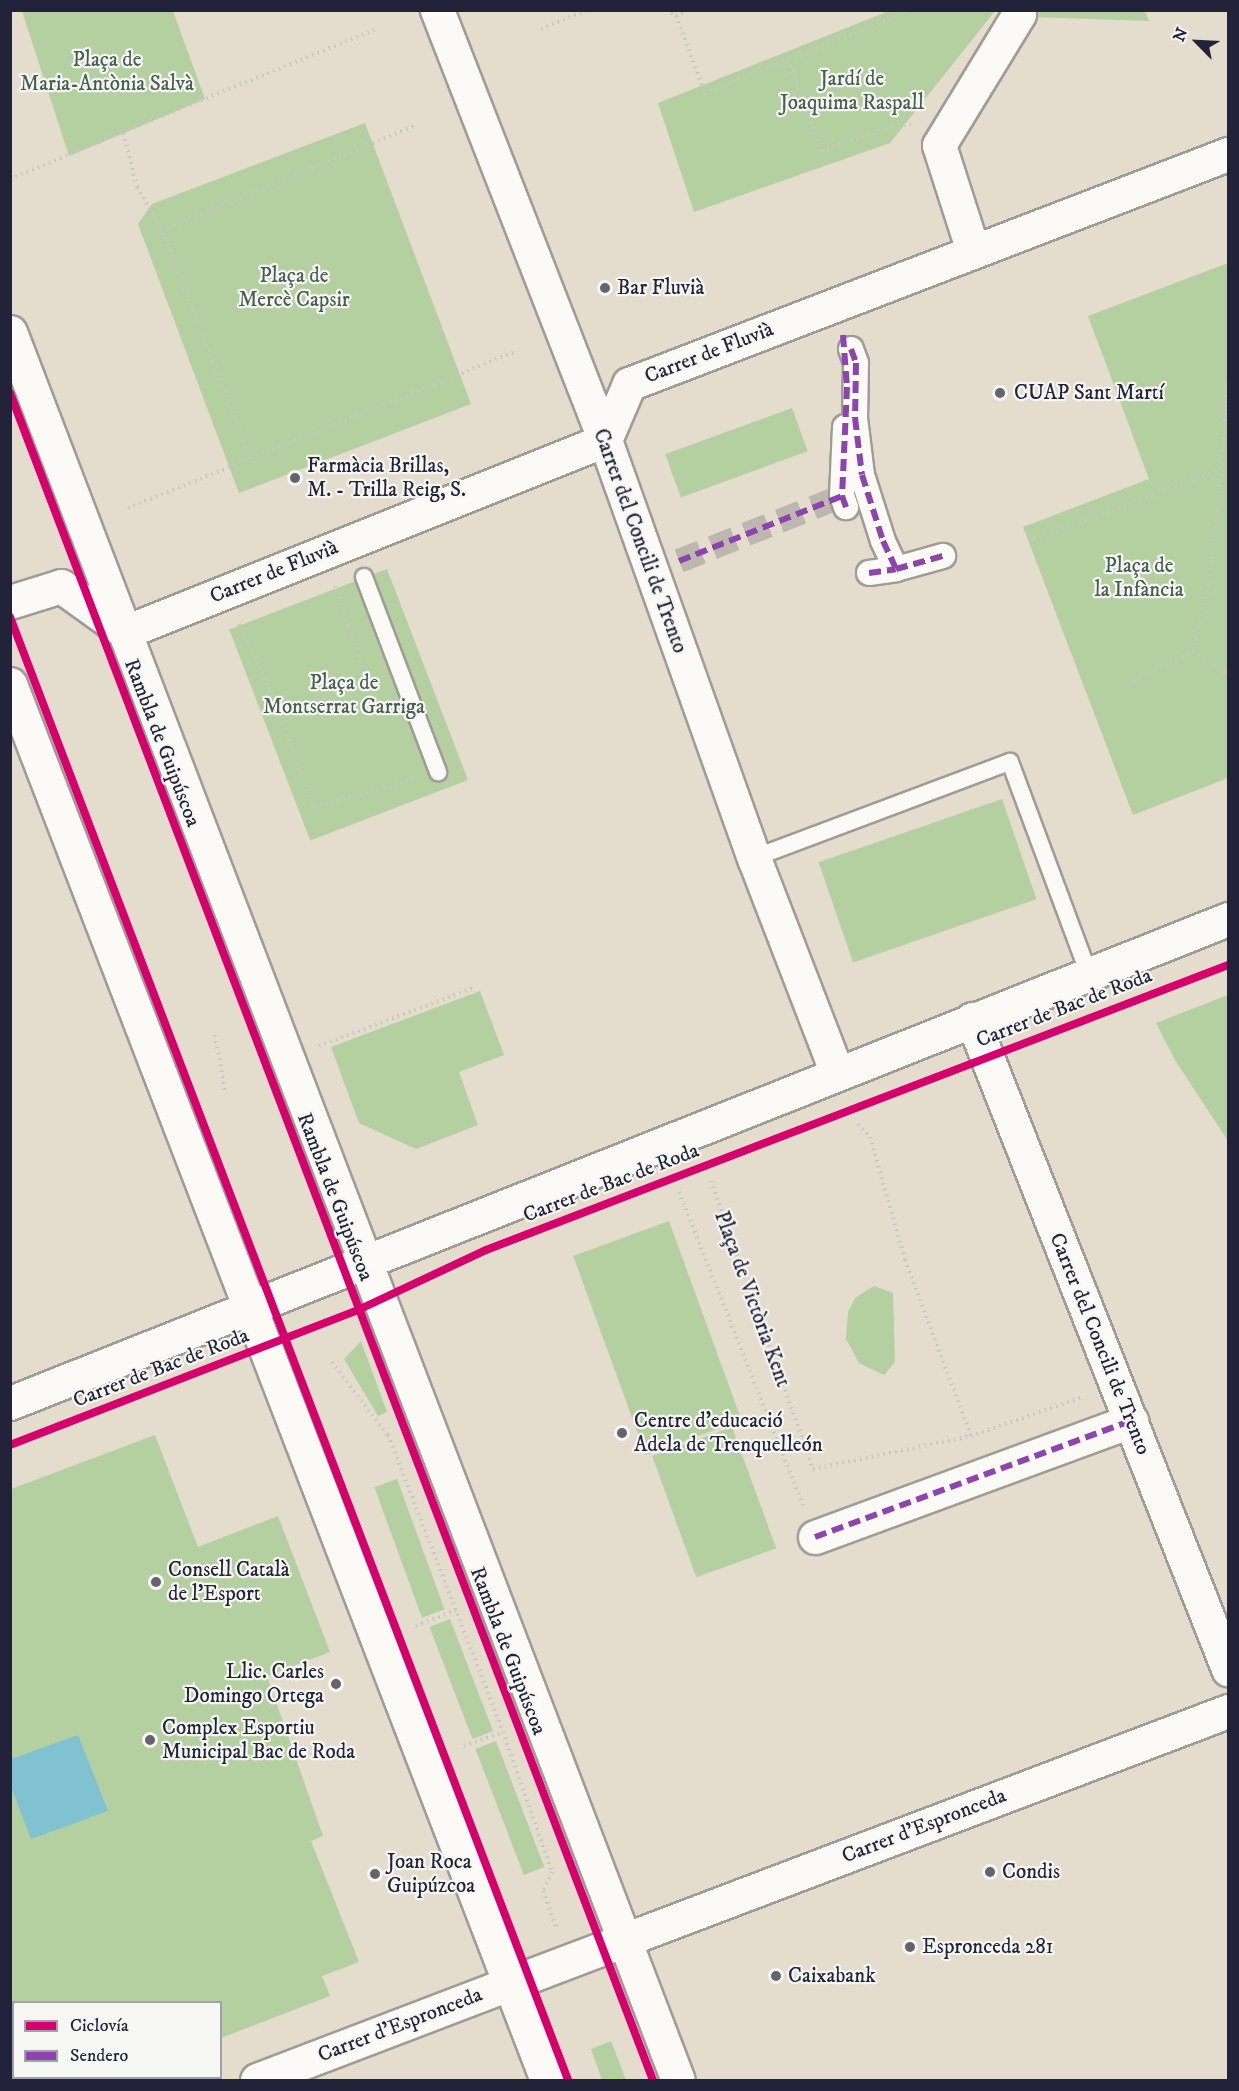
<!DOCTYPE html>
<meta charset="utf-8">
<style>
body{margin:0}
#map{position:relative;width:1239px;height:2091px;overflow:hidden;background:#e4dccc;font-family:"IM FELL DW Pica",serif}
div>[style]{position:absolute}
.green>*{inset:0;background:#b4d0a1;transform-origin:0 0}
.water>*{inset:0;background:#80c2d2}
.pedestrian-tunnel>*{height:24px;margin-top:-12px;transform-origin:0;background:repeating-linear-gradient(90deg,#bdb7af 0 24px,transparent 0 36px)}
.path>*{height:4px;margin-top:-2px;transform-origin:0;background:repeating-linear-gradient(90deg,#c7c6c4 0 1.5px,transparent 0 6px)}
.roads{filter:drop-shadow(2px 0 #a09b95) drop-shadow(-2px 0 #a09b95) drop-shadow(0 2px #a09b95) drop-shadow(0 -2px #a09b95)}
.service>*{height:16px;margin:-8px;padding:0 8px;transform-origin:8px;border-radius:8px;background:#fbfaf7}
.pedestrian>*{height:24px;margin:-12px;padding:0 12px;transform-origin:12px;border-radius:12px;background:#fbfaf7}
.minor>*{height:33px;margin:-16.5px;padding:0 16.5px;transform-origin:16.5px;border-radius:16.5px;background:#fbfaf7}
.tertiary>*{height:33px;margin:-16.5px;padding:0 16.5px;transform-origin:16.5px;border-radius:16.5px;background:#fbfaf7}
.secondary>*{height:33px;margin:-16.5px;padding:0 16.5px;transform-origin:16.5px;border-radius:16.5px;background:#fbfaf7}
.quiet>*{height:6px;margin-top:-3px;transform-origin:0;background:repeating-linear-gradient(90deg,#8e44ad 0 12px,transparent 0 18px)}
.cycleway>*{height:8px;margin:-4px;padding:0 4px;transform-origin:4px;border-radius:4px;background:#d6006c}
.dots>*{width:16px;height:16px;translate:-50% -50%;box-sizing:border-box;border:3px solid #f6f6f2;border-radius:50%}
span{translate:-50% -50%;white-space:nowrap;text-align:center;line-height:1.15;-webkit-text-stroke:4.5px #f6f6f2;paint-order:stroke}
.park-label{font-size:21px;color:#475c52}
.poi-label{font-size:21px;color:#22223b}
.left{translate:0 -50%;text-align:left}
.right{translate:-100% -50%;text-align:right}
.street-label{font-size:21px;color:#22223b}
.frame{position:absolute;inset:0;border:12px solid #22223b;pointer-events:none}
.legend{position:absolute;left:12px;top:2001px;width:210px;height:78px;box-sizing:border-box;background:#f6f6f2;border:2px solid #a1a1a9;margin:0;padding:8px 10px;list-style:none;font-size:18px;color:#22223b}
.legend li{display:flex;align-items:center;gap:12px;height:30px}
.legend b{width:30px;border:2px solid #a1a1a9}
.north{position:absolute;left:1167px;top:12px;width:60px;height:60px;-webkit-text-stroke:4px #f6f6f2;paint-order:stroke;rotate:294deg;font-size:16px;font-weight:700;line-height:24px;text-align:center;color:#22223b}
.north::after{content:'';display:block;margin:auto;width:21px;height:27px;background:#22223b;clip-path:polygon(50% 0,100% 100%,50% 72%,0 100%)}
</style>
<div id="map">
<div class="green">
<i style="clip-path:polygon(22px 11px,173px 11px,205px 99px,69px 156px)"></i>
<i style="clip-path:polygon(889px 11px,995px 11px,890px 143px,694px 212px,658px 103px)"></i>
<i style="clip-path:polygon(1030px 11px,1145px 11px,1149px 21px,1033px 17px)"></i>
<i style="clip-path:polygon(365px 123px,471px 404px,239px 493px,138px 224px,152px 204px)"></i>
<i style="clip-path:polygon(1228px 263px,1228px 778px,1133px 815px,1023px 527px,1149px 479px,1088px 316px)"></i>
<i style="left:792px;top:408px;width:46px;height:135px;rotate:70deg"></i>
<i style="left:387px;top:569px;width:226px;height:169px;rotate:69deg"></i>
<i style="left:1002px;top:799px;width:106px;height:194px;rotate:71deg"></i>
<i style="clip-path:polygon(480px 991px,504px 1055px,459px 1072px,478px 1125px,416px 1149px,359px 1123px,331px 1047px)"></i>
<i style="clip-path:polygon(1228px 995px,1228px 1141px,1175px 1060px,1156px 1023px)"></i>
<i style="left:669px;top:1221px;width:212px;height:102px;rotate:70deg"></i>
<i style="clip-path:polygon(874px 1286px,893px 1293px,895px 1362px,884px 1375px,859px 1363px,846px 1339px,848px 1312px,855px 1298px)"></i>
<i style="clip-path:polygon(361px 1341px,387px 1412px,378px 1416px,344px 1359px)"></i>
<i style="left:732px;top:1427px;width:129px;height:85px;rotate:70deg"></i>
<i style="clip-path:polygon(155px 1435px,198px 1547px,278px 1516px,330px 1652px,267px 1676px,323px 1836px,311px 1841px,359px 1962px,322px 1976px,330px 1996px,221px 2038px,220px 2002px,14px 2002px,14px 2078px,119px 2078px,11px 2080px,11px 1489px)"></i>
<i style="left:397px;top:1479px;width:139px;height:24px;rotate:70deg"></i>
<i style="left:450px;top:1619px;width:120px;height:22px;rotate:69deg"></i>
<i style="left:496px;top:1741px;width:135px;height:22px;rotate:69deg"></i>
<i style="clip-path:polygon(611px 2041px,626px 2080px,602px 2080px,591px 2049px)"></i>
</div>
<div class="water">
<i style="clip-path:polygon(78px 1735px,108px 1811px,31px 1839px,11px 1787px,11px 1759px)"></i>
</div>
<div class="pedestrian-tunnel">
<i style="left:679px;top:561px;width:175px;rotate:-21.7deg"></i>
</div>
<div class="path">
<i style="left:666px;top:10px;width:12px;rotate:31deg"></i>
<i style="left:676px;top:16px;width:82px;rotate:69.4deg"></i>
<i style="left:705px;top:93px;width:223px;rotate:-21.8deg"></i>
<i style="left:676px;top:16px;width:13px;rotate:-27deg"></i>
<i style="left:541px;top:29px;width:50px;rotate:-22.4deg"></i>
<i style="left:788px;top:60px;width:97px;rotate:69.5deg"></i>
<i style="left:822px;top:151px;width:74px;rotate:-19.7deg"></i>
<i style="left:892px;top:126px;width:19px;rotate:-6deg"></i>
<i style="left:10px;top:179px;width:122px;rotate:-22.6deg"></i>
<i style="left:162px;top:230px;width:273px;rotate:-22.4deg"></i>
<i style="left:250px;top:458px;width:244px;rotate:-111.1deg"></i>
<i style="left:162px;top:230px;width:50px;rotate:-120.2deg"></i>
<i style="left:137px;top:187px;width:57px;rotate:-104.3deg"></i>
<i style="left:123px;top:132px;width:276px;rotate:-22.1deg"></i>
<i style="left:128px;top:508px;width:416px;rotate:-22deg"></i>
<i style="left:1028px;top:541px;width:204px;rotate:-20.4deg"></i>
<i style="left:239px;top:624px;width:60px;rotate:64.3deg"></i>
<i style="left:265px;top:678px;width:138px;rotate:69.2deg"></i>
<i style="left:314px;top:807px;width:104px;rotate:-15.6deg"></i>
<i style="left:1193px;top:651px;width:40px;rotate:34deg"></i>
<i style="left:1226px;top:673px;width:4px;rotate:-56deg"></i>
<i style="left:1128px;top:684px;width:73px;rotate:-26.9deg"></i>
<i style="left:1193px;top:651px;width:71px;rotate:-76.2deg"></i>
<i style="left:1210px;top:582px;width:202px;rotate:-84.9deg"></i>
<i style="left:278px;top:713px;width:95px;rotate:-17.9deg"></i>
<i style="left:368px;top:684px;width:103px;rotate:-108.6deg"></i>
<i style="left:215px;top:1035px;width:58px;rotate:80deg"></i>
<i style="left:319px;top:1046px;width:165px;rotate:-20.6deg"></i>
<i style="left:858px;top:1124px;width:18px;rotate:47deg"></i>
<i style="left:870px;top:1137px;width:128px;rotate:74.1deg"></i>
<i style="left:905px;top:1260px;width:188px;rotate:69.4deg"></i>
<i style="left:971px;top:1436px;width:119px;rotate:-19.2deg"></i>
<i style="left:711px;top:1181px;width:306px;rotate:70.5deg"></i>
<i style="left:813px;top:1469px;width:161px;rotate:-11.8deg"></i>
<i style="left:679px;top:1192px;width:337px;rotate:68.4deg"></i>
<i style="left:332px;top:1362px;width:92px;rotate:52.5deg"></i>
<i style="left:388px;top:1435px;width:318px;rotate:68.8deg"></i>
<i style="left:503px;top:1732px;width:148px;rotate:70.7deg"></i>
<i style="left:552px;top:1872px;width:21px;rotate:115deg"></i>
<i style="left:543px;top:1891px;width:38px;rotate:70deg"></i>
<i style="left:416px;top:1626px;width:43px;rotate:-21.8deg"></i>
<i style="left:464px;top:1746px;width:41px;rotate:-19.7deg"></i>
</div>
<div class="roads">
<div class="service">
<i style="left:364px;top:577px;width:209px;rotate:69.2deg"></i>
<i style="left:754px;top:858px;width:273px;rotate:-20.6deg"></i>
<i style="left:1010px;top:762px;width:224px;rotate:69.6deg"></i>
</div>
<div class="pedestrian">
<i style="left:851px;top:349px;width:15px;rotate:70deg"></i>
<i style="left:856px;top:363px;width:55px;rotate:91deg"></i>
<i style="left:855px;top:418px;width:57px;rotate:83deg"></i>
<i style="left:862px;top:475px;width:69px;rotate:72.3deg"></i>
<i style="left:883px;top:541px;width:31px;rotate:65deg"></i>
<i style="left:896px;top:569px;width:49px;rotate:-15.5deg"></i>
<i style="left:845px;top:427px;width:69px;rotate:92.5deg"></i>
<i style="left:842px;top:496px;width:12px;rotate:70deg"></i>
<i style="left:869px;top:573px;width:27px;rotate:-8deg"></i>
</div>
<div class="minor">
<i style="left:437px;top:10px;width:462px;rotate:68.7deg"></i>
<i style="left:605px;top:440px;width:444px;rotate:70.4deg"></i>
<i style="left:754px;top:858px;width:230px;rotate:68.9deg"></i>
<i style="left:973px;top:251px;width:111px;rotate:-107.8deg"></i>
<i style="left:939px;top:145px;width:153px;rotate:-58.6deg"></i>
<i style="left:1019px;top:14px;width:4px;rotate:-104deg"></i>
<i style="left:125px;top:632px;width:517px;rotate:-21.8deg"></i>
<i style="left:605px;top:440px;width:61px;rotate:-66.8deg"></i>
<i style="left:629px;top:384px;width:642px;rotate:-21.01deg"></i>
<i style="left:972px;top:1019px;width:699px;rotate:68.5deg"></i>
<i style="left:815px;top:1537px;width:337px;rotate:-20.2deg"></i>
<i style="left:619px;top:1942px;width:651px;rotate:-20.77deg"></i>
<i style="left:257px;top:2080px;width:272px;rotate:-20.9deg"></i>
</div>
<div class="tertiary">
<i style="left:10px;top:332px;width:1871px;rotate:69.09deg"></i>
<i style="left:10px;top:602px;width:53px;rotate:-17.4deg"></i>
<i style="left:61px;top:586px;width:79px;rotate:35.7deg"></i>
<i style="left:10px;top:684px;width:1496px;rotate:68.96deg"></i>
<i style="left:511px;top:1983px;width:116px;rotate:-20.8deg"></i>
</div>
<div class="secondary">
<i style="left:10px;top:1403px;width:1311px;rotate:-21.67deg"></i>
</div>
</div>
<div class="quiet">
<i style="left:843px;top:335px;width:52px;rotate:85.6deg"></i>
<i style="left:847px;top:387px;width:109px;rotate:92.6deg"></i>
<i style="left:842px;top:496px;width:12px;rotate:70deg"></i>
<i style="left:851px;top:349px;width:15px;rotate:70deg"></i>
<i style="left:856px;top:363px;width:55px;rotate:91deg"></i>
<i style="left:855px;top:418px;width:57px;rotate:83deg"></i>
<i style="left:862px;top:475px;width:69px;rotate:72.3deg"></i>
<i style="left:883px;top:541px;width:31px;rotate:65deg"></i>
<i style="left:896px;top:569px;width:49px;rotate:-15.5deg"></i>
<i style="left:679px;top:561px;width:175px;rotate:-21.7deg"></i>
<i style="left:869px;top:573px;width:27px;rotate:-8deg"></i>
<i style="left:815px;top:1537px;width:337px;rotate:-20.2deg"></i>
</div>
<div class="cycleway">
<i style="left:10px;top:393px;width:1805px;rotate:69.14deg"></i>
<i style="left:10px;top:617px;width:1566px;rotate:69.12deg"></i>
<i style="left:10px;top:1445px;width:373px;rotate:-21.2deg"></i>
<i style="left:358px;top:1310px;width:141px;rotate:-25.1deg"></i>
<i style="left:486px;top:1250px;width:795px;rotate:-21.01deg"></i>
</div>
<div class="dots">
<i style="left:605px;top:288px;background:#66636e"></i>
<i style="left:1000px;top:393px;background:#66636e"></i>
<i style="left:295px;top:478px;background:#66636e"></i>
<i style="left:622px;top:1433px;background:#66636e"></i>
<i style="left:156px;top:1582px;background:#66636e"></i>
<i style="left:336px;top:1684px;background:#66636e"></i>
<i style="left:150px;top:1740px;background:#66636e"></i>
<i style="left:990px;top:1872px;background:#66636e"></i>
<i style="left:375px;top:1874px;background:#66636e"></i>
<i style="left:910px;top:1947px;background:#66636e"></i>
<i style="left:776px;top:1976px;background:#66636e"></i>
</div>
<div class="park-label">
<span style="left:107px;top:72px">Plaça de<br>Maria-Antònia Salvà</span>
<span style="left:852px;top:91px">Jardí de<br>Joaquima Raspall</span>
<span style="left:294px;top:288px">Plaça de<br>Mercè Capsir</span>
<span style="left:1139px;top:578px">Plaça de<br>la Infància</span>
<span style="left:344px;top:695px">Plaça de<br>Montserrat Garriga</span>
</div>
<div class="poi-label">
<span class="left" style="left:617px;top:288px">Bar Fluvià</span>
<span class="left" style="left:1014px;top:393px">CUAP Sant Martí</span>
<span class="left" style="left:307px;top:478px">Farmàcia Brillas,<br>M. - Trilla Reig, S.</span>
<span class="left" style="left:634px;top:1433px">Centre d'educació<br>Adela de Trenquelleón</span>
<span class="left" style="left:168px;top:1582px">Consell Català<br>de l'Esport</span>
<span class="right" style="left:324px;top:1684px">Llic. Carles<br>Domingo Ortega</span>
<span class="left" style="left:162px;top:1740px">Complex Esportiu<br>Municipal Bac de Roda</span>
<span class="left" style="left:387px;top:1874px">Joan Roca<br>Guipúzcoa</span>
<span class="left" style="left:1002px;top:1872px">Condis</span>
<span class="left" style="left:922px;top:1947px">Espronceda 281</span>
<span class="left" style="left:788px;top:1976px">Caixabank</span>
</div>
<div class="street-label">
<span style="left:709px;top:353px;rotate:-21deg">Carrer de Fluvià</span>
<span style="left:640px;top:541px;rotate:70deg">Carrer del Concili de Trento</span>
<span style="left:274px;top:572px;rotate:-22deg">Carrer de Fluvià</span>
<span style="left:162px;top:743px;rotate:69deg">Rambla de Guipúscoa</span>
<span style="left:1064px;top:1008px;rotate:-21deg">Carrer de Bac de Roda</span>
<span style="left:611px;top:1183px;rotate:-21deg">Carrer de Bac de Roda</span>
<span style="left:335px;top:1197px;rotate:69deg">Rambla de Guipúscoa</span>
<span style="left:752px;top:1299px;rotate:70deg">Plaça de Victòria Kent</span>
<span style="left:1100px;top:1344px;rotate:68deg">Carrer del Concili de Trento</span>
<span style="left:161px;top:1368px;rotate:-21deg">Carrer de Bac de Roda</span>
<span style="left:508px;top:1651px;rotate:69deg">Rambla de Guipúscoa</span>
<span style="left:924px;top:1826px;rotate:-21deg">Carrer d'Espronceda</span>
<span style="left:400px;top:2025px;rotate:-21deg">Carrer d'Espronceda</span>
</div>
<div class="frame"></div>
<ul class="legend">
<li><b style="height:8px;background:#d6006c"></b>Ciclovía</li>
<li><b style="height:8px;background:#8e44ad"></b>Sendero</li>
</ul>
<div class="north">N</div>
</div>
